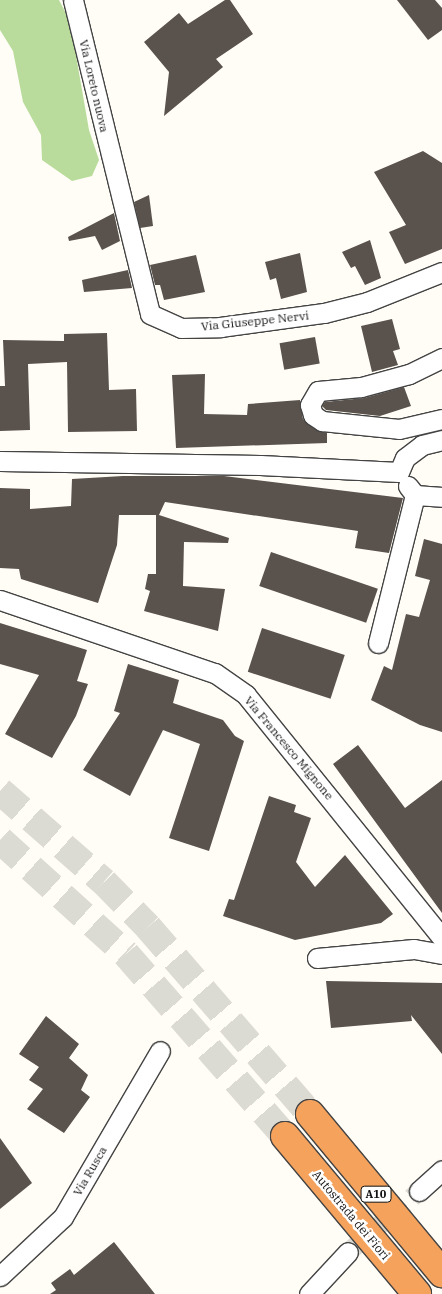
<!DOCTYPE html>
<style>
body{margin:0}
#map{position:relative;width:442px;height:1294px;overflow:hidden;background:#fffdf5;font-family:"IBM Plex Serif",serif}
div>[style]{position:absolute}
.forest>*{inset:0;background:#b9dc9c}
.building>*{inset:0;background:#5a524d;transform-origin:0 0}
.street-tunnel>*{height:19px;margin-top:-9.5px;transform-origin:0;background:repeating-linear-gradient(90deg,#dbdad3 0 19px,transparent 0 28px)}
.highway-tunnel>*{height:28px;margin-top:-14px;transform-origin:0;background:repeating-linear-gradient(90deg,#dbdad3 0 28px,transparent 0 42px)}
.roads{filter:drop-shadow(1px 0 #444) drop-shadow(-1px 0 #444) drop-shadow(0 1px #444) drop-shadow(0 -1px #444)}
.street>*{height:19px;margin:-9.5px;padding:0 9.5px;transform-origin:9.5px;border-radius:9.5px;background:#fff}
.highway>*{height:28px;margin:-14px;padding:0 14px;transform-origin:14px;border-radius:14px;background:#f5a25d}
span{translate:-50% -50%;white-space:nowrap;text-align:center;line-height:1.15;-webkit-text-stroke:5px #fff;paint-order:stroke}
.shield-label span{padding:1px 4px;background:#fff;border:1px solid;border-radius:4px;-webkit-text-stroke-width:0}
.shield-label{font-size:11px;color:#111;font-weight:700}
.street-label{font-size:12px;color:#111}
</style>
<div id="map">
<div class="forest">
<i style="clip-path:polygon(0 0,59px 0,70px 21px,89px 130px,99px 160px,92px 176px,72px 181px,42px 160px,41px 135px,23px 102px,13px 51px,0 30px)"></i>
</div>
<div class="building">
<i style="clip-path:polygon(225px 0,230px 0,253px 34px,216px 59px,223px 67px,164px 116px,169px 72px,144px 42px,179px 13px,188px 24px)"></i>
<i style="clip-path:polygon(397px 0,435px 0,442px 8px,442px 30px,428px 40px)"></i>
<i style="clip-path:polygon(423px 151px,442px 163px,442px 249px,405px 264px,389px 232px,406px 225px,374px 172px)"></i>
<i style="clip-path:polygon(149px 195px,153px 226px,140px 228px,134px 202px)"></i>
<i style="clip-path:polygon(114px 213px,120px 241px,102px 250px,95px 236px,69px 241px,68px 237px)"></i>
<i style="clip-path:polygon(370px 240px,381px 278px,365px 285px,355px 266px,351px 268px,342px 252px)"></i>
<i style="clip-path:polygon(300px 253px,307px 292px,281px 299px,276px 278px,270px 280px,265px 262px)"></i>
<i style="clip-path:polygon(196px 255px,205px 292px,164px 300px,160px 285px,155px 285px,150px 265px)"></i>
<i style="clip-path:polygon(128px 270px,132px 288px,84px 292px,82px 280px)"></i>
<i style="clip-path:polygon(392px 319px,400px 349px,393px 351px,398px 365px,372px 372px,361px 326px)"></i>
<i style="clip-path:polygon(107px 333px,109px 390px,136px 389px,137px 431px,68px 432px,67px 362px,28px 364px,30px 430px,0 431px,0 386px,5px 386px,3px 340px,64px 341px,64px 334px)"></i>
<i style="left:315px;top:337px;width:27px;height:36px;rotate:80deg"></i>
<i style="clip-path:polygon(205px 374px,204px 414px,247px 415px,248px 404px,300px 400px,303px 419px,316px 430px,327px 433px,327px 443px,176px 448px,172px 375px)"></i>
<i style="clip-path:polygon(404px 387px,411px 406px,380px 416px,326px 410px,322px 406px,325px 402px,364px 398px)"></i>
<i style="clip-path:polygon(123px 476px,224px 476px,403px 498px,389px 553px,355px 548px,358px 531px,165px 502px,159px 515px,229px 538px,228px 543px,184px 542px,183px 586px,225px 589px,218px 631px,144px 611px,150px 591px,145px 589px,148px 574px,156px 574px,156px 515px,119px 515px,117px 545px,98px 603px,21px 579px,19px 569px,0 568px,0 488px,30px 489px,30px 509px,71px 506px,72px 479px)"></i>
<i style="clip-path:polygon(424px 539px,442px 544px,442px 732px,420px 725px,371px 700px,384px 666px,392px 670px,406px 614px,419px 617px,430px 580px,415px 576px)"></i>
<i style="left:271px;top:552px;width:113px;height:36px;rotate:19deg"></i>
<i style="clip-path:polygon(0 623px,87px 650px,77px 681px,88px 684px,76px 716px,52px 758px,5px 734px,39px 675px,0 664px)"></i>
<i style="left:262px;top:628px;width:87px;height:46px;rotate:18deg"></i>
<i style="clip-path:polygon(128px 664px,179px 680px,173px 703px,223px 720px,235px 736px,244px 741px,209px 851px,169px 838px,200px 744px,163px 730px,130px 796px,83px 770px,120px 713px,114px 711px)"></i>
<i style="clip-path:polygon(358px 745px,405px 808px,442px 780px,442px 913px,333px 764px)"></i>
<i style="clip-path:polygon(269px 796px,296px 805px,294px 812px,311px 818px,296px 862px,315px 887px,345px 855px,393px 914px,381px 923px,295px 940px,223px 916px,229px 899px,234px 900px)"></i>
<i style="clip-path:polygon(326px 981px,442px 983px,442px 1054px,411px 1015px,412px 1021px,331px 1028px)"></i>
<i style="clip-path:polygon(46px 1016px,79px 1044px,69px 1058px,88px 1075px,81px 1090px,90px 1097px,64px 1133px,27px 1109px,43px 1089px,29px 1080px,39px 1067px,19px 1054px)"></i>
<i style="clip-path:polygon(0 1138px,32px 1183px,0 1209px)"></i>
<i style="clip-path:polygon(114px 1242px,155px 1294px,50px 1294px,56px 1290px,51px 1283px,70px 1269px,74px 1275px)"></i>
</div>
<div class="street-tunnel">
<i style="left:348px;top:1252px;width:94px;rotate:-40.7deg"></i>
</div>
<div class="highway-tunnel">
<i style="left:0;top:791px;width:138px;rotate:41.2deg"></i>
<i style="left:104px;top:882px;width:63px;rotate:45.6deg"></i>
<i style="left:148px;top:927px;width:247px;rotate:49.1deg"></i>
<i style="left:0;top:840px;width:170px;rotate:42.1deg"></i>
<i style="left:126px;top:954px;width:242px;rotate:48.9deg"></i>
</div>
<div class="roads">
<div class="street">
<i style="left:73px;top:0;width:323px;rotate:76.2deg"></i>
<i style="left:150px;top:314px;width:34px;rotate:24deg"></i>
<i style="left:181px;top:328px;width:39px;rotate:-1deg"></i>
<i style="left:220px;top:327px;width:105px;rotate:-7.7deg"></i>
<i style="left:324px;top:313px;width:44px;rotate:-14.3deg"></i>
<i style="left:367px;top:302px;width:81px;rotate:-21.8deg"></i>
<i style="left:442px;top:358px;width:37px;rotate:154deg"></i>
<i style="left:409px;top:374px;width:50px;rotate:164.8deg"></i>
<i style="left:361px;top:387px;width:43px;rotate:174.7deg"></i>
<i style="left:318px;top:391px;width:16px;rotate:120deg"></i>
<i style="left:310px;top:405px;width:10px;rotate:73deg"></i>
<i style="left:313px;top:415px;width:11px;rotate:34deg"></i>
<i style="left:322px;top:421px;width:77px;rotate:5.9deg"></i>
<i style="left:399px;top:429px;width:44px;rotate:-13.1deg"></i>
<i style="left:0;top:461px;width:260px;rotate:0.9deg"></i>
<i style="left:260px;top:465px;width:139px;rotate:2.9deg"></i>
<i style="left:399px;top:472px;width:15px;rotate:-67deg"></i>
<i style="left:405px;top:458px;width:21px;rotate:-37deg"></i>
<i style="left:422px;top:445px;width:21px;rotate:-14deg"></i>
<i style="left:408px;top:486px;width:11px;rotate:52deg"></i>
<i style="left:415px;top:495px;width:27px;rotate:4deg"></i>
<i style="left:0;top:600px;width:227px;rotate:18.8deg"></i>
<i style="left:215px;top:673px;width:38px;rotate:35deg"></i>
<i style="left:246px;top:695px;width:312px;rotate:51.1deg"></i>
<i style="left:378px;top:643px;width:153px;rotate:-76deg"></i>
<i style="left:317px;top:958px;width:97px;rotate:-5.3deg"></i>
<i style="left:414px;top:949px;width:28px;rotate:10deg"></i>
<i style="left:419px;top:1191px;width:31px;rotate:-42deg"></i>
<i style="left:0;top:1276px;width:86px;rotate:-43.1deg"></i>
<i style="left:63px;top:1217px;width:192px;rotate:-59.7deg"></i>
<i style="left:309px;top:1294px;width:57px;rotate:-47.1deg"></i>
</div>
<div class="highway">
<i style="left:310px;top:1114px;width:207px;rotate:50.3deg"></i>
<i style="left:285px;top:1136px;width:206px;rotate:50.1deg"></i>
</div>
</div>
<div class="shield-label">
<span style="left:376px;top:1194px">A10</span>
</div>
<div class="street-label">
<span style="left:94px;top:86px;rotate:77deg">Via Loreto nuova</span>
<span style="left:255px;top:321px;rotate:-6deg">Via Giuseppe Nervi</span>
<span style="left:289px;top:748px;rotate:50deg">Via Francesco Mignone</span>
<span style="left:90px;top:1171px;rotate:-60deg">Via Rusca</span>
<span style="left:351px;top:1215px;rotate:50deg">Autostrada dei Fiori</span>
</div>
</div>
